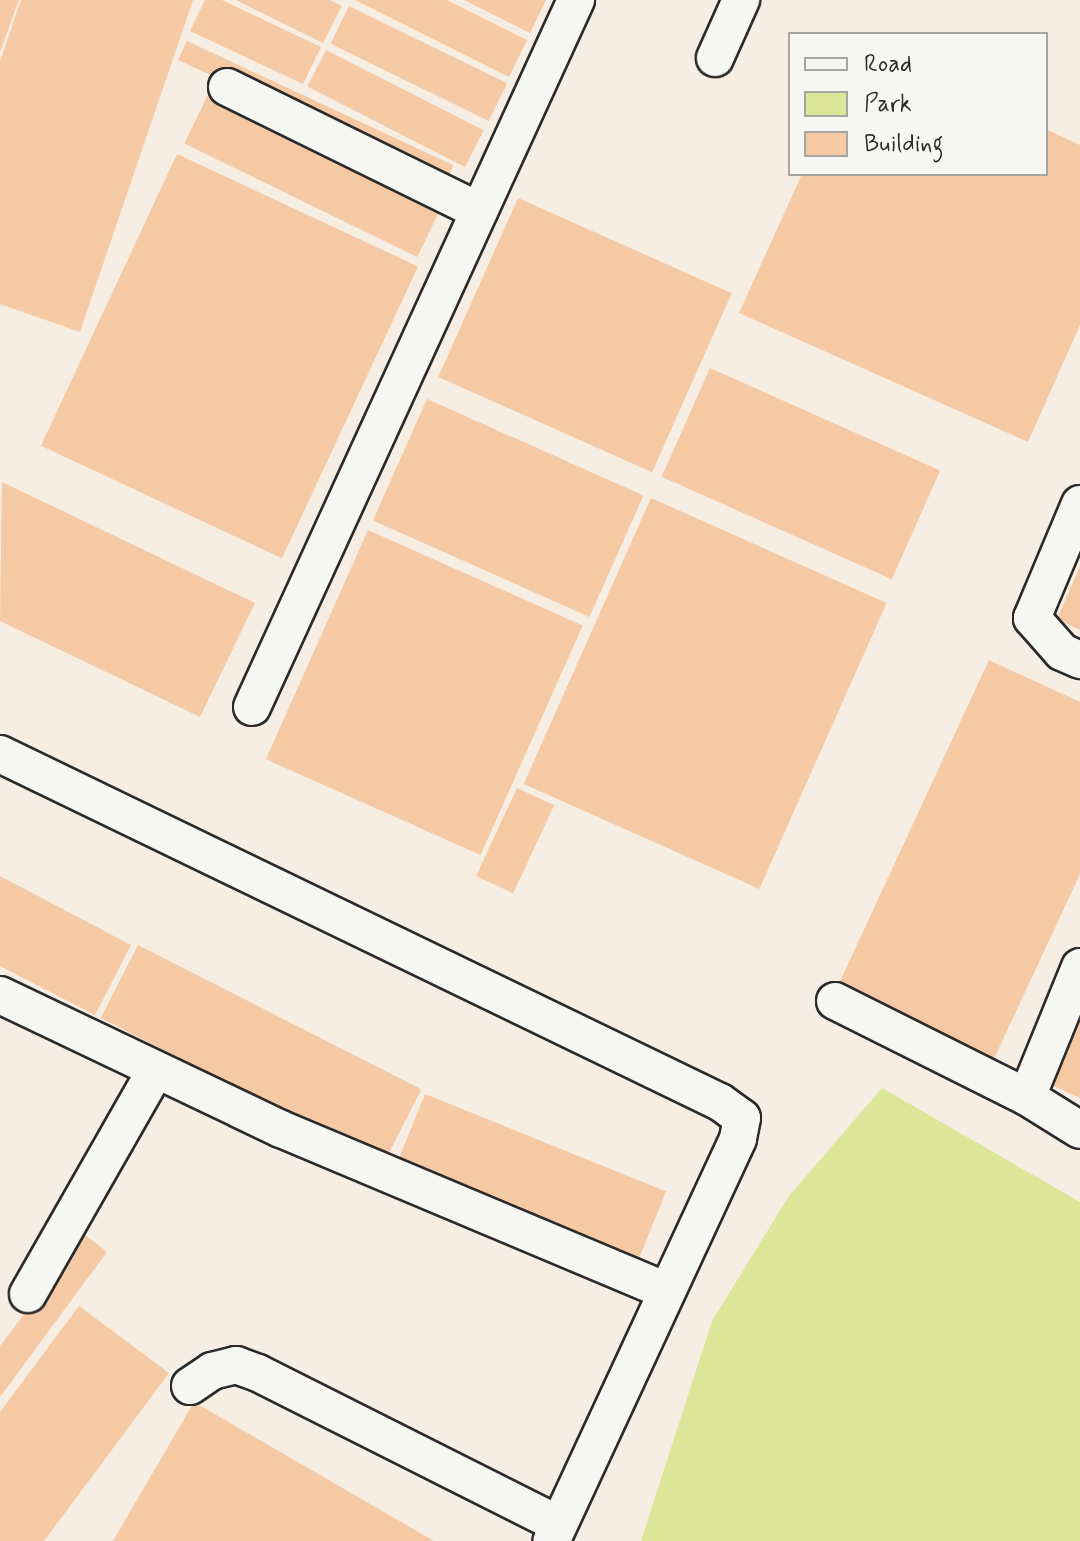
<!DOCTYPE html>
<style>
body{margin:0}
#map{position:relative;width:1080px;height:1541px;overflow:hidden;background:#f6ede3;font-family:Mynerve,sans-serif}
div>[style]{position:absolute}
.green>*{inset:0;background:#dbe699}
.building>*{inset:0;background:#f6c9a5;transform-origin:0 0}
.roads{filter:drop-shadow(2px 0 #2b2b2b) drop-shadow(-2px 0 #2b2b2b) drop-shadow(0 2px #2b2b2b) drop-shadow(0 -2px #2b2b2b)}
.minor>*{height:36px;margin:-18px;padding:0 18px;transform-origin:18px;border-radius:18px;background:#f6f6f2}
span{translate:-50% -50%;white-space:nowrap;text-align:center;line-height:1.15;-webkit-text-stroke:7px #f6f6f2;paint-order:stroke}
.legend{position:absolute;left:788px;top:32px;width:260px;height:144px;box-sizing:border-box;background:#f6f6f2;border:2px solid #a5a5a2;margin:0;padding:10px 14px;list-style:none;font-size:24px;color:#2b2b2b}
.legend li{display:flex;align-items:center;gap:16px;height:40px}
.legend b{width:40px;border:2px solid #a5a5a2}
</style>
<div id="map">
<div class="green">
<i style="clip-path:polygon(882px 1088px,1080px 1202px,1080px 1541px,641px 1541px,712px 1321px,789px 1196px)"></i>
</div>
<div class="building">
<i style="clip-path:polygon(0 0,19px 0,0 52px)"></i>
<i style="clip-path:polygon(21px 0,193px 0,80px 332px,0 304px,0 61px)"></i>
<i style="clip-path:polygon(205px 0,222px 0,321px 47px,303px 84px,190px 31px)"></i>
<i style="clip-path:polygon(236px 0,330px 0,342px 6px,323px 43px)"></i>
<i style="clip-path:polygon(355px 0,447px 0,527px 40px,509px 77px)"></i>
<i style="clip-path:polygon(464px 0,546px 0,530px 33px)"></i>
<i style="left:349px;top:6px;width:176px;height:42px;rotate:26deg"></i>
<i style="left:187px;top:41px;width:294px;height:21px;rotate:25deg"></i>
<i style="left:326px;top:50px;width:177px;height:41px;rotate:27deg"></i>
<i style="left:208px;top:95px;width:259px;height:54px;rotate:26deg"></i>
<i style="clip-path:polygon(1046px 129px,1080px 145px,1080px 325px,1028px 442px,739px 313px,802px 174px,1046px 174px)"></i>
<i style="left:177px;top:154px;width:266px;height:322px;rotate:25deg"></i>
<i style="left:518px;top:198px;width:234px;height:196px;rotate:24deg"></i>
<i style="left:710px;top:368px;width:252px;height:119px;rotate:24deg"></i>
<i style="left:427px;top:399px;width:237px;height:133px;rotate:24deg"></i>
<i style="clip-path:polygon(2px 482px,255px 603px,200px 717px,0 621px)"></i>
<i style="left:651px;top:498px;width:258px;height:313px;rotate:24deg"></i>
<i style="left:368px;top:530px;width:235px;height:251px;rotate:24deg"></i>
<i style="clip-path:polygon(1080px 566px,1080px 630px,1057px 619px)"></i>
<i style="clip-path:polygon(989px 660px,1080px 702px,1080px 874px,992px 1063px,836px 990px)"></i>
<i style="left:517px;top:788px;width:41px;height:97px;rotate:25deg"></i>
<i style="clip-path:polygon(0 876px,131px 945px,95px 1015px,0 966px)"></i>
<i style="left:138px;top:945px;width:318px;height:82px;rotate:27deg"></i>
<i style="clip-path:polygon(1080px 1005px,1080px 1098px,1045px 1082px)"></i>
<i style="left:425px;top:1094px;width:260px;height:74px;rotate:22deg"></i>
<i style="clip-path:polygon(84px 1234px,107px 1252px,0 1397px,0 1346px)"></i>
<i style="clip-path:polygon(79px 1306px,169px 1373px,44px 1541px,0 1541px,0 1412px)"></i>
<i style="clip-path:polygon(194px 1402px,434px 1541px,113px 1541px)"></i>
</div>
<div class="roads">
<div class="minor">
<i style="left:715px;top:58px;width:64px;rotate:-65.9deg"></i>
<i style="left:227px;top:87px;width:281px;rotate:26.2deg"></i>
<i style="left:1080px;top:504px;width:124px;rotate:112.8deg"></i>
<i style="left:1032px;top:618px;width:45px;rotate:48.6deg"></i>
<i style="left:1062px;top:652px;width:20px;rotate:24deg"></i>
<i style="left:252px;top:707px;width:778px;rotate:-65.38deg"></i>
<i style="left:0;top:754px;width:800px;rotate:25.8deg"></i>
<i style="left:720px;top:1102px;width:27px;rotate:36deg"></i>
<i style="left:742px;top:1118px;width:21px;rotate:101deg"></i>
<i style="left:738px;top:1139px;width:443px;rotate:114.9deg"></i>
<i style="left:1080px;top:967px;width:140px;rotate:112.2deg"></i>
<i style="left:1027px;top:1097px;width:62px;rotate:31.9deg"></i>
<i style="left:0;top:995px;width:311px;rotate:25.5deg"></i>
<i style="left:281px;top:1129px;width:418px;rotate:22.8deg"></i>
<i style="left:835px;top:1001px;width:215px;rotate:26.6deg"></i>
<i style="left:28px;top:1294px;width:258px;rotate:-60.3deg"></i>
<i style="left:190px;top:1386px;width:27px;rotate:-34deg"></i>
<i style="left:212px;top:1371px;width:25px;rotate:-14deg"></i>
<i style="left:236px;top:1365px;width:23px;rotate:20deg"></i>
<i style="left:258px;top:1373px;width:336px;rotate:26.7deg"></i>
</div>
</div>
<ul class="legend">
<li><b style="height:10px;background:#f6f6f2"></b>Road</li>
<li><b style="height:22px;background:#dbe699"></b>Park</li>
<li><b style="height:22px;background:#f6c9a5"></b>Building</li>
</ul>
</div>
